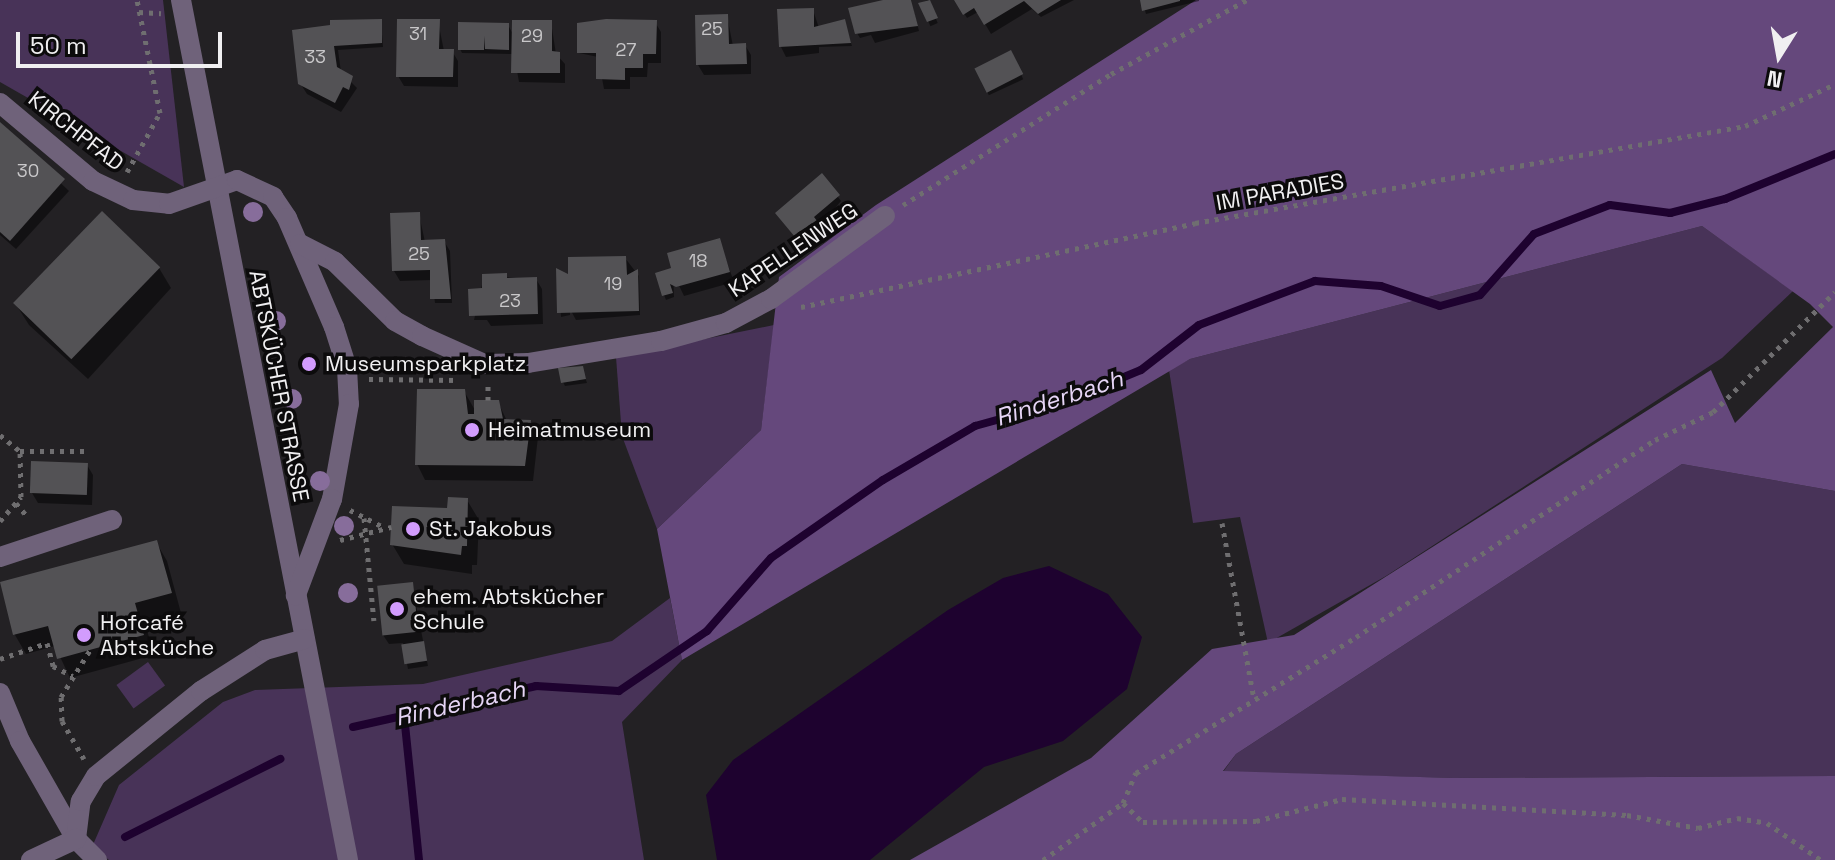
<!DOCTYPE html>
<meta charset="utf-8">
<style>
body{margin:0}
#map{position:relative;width:1835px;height:860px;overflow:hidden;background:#232124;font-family:"Space Grotesk",sans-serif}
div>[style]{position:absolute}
.green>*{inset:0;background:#483358;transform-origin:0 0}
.forest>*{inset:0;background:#65487c}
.water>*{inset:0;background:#1e022f}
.shadow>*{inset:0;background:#0007;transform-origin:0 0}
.stream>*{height:8px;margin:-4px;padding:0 4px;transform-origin:4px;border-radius:4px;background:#1e022f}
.building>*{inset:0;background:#535255;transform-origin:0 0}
.path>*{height:5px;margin-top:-2.5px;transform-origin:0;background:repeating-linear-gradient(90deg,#6f6e70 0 4px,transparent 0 10px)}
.minor>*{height:20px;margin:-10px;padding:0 10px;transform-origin:10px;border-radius:10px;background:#6f627a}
.trees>*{width:20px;height:20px;margin:-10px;border-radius:50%;background:#876d9b}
.dots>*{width:22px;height:22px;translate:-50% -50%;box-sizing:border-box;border:4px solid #0c0b0c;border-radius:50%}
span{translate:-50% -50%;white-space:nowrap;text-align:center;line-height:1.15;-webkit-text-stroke:7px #0c0b0c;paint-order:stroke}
.number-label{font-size:18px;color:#c9c8ca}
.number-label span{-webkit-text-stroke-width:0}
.street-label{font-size:22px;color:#f0eff1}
.poi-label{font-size:22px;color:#f0eff1}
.left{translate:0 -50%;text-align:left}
.water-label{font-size:24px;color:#e6d5f6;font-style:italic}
.north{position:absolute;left:1739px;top:16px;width:80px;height:80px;-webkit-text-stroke:6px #0c0b0c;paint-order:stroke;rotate:191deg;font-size:22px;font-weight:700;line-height:32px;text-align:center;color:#f0eff1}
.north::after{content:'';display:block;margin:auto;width:28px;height:36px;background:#f0eff1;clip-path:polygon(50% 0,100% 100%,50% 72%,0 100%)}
.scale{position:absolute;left:16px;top:32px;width:206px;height:36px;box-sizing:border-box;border:4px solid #f0eff1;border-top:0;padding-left:10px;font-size:24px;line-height:28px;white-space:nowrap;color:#f0eff1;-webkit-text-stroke:6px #0c0b0c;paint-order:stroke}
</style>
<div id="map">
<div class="green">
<i style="clip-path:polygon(0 0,163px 0,184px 187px,0 82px)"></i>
<i style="clip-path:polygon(1702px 226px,1793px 291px,1722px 358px,1386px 576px,1268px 643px,1240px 517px,1193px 523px,1169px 370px,1190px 359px)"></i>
<i style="clip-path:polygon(774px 325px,761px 430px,657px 529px,622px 436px,616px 357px)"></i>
<i style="clip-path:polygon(1682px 464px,1835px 491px,1835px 776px,1453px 778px,1223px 772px,1236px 754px)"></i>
<i style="clip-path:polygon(670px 598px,682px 660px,622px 722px,644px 860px,109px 860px,92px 847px,119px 785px,223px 702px,255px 690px,423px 684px,612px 641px)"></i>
<i style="left:148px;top:662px;width:29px;height:39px;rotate:54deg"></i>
</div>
<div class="forest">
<i style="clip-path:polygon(1196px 0,1835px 0,1835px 491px,1682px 464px,1236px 754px,1223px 771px,1453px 778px,1835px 776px,1835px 860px,910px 860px,1091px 758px,1212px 649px,1294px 635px,1711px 370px,1735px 423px,1833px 327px,1810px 304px,1702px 226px,1190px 359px,682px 660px,657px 529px,761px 430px,779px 277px,876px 205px)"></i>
</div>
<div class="water">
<i style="clip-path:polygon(1049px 566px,1108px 594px,1142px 637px,1127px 689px,1063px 741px,984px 767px,870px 860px,717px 860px,706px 795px,733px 760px,948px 610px,1003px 578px)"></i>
</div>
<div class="shadow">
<i style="clip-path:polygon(890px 0,911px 0,919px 31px,875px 43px,871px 35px,860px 38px,857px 33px)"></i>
<i style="left:928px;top:0;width:25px;height:8px;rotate:67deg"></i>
<i style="clip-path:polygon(956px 0,1074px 0,1041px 17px,1032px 9px,991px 34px,978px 12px,967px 18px)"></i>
<i style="clip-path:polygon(1142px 0,1199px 0,1199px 1px,1146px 14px)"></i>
<i style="clip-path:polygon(813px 10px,819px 28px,844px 21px,852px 46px,819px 47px,819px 53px,786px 57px,781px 47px)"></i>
<i style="clip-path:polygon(727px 16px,733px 46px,745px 45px,751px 55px,751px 74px,704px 75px,698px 65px)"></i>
<i style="clip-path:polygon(381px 21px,383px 47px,338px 50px,341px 72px,357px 88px,341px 112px,307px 94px,300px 83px,333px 27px)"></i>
<i style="clip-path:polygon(438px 21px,444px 51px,452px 51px,458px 61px,458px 87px,404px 86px,398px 76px)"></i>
<i style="clip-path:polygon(551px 22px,556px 54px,565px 64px,565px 83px,519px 82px,514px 54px,462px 53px,460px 49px,460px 24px,508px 25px,514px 36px)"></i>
<i style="clip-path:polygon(655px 22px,661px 32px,661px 63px,648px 63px,647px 77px,630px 77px,630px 89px,604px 89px,598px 57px,579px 53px)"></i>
<i style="left:1011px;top:53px;width:29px;height:38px;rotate:65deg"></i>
<i style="clip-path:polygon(0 125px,69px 191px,16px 249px,0 235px)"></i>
<i style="clip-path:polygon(822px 176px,841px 201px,819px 227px,825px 237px,807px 252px,784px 222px)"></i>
<i style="clip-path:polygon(419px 214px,425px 242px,444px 241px,450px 251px,452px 303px,435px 303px,432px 280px,400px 281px,394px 271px)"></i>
<i style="clip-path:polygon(719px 240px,734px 282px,684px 296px,673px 273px,674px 297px,666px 300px,664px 295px,674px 270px)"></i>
<i style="clip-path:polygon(625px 258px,639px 276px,640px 315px,576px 320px,570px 309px,570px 315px,561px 317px,558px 270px,568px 279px)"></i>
<i style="clip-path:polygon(159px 268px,171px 288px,88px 379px,29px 325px,17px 306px)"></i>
<i style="clip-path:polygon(484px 276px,536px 279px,542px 289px,543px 324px,491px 326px,487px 320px,474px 320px)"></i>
<i style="clip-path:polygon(582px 368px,587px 383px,565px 386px,563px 382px)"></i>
<i style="clip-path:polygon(464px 391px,476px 412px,498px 402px,507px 421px,529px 422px,538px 437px,533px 481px,425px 480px,417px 464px)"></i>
<i style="clip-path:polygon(87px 465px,93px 475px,92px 505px,38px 503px,32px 493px)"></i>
<i style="clip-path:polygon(467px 500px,479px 520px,477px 565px,472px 565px,472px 574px,404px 564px,392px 544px)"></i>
<i style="clip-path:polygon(156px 542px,167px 561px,181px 613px,145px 623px,154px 655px,70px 678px,55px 646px,26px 654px,15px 635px,1px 584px)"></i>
<i style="clip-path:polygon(412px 584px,428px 666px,408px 669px,403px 643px,389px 644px,383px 635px)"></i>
</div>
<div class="stream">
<i style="left:404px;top:715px;width:146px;rotate:84.1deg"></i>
<i style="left:353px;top:727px;width:188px;rotate:-12.6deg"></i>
<i style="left:536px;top:686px;width:83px;rotate:3.4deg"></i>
<i style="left:619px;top:691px;width:107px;rotate:-34.3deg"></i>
<i style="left:707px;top:631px;width:97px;rotate:-48.8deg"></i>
<i style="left:771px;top:558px;width:136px;rotate:-34.9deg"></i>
<i style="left:883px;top:480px;width:107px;rotate:-30.4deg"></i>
<i style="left:975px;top:426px;width:94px;rotate:-15.4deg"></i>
<i style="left:1066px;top:401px;width:81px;rotate:-22.5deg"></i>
<i style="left:1141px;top:370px;width:73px;rotate:-37.8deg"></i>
<i style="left:1199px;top:325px;width:124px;rotate:-20.8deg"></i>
<i style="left:1315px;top:281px;width:66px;rotate:4.3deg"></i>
<i style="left:1381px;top:286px;width:62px;rotate:18.7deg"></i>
<i style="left:1440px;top:306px;width:41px;rotate:-15.4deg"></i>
<i style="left:1480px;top:295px;width:81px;rotate:-48.5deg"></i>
<i style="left:1534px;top:234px;width:81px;rotate:-20.9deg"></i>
<i style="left:1610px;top:205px;width:61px;rotate:7.6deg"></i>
<i style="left:1670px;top:213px;width:57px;rotate:-14.3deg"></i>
<i style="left:1725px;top:199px;width:119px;rotate:-22.2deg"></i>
<i style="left:125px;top:837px;width:174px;rotate:-26.7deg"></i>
</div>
<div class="building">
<i style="clip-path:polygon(883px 0,911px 0,918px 26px,855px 34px,848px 8px)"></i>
<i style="clip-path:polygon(930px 0,938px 18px,927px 22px,918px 3px)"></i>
<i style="clip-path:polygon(954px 0,1061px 0,1038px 14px,1024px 1px,984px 25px,974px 8px,963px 15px)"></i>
<i style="clip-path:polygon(1140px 0,1180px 0,1180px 1px,1142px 11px)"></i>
<i style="clip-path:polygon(814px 8px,814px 27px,845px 19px,851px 43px,779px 47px,777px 9px)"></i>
<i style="clip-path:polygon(728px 14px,729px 44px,746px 43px,747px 64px,696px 65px,695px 15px)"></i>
<i style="clip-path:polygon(382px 19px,382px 43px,334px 46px,337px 67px,353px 76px,349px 90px,343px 87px,335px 103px,298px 84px,292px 30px,330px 25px,330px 20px)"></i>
<i style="clip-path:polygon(397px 19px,440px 19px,439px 49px,454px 49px,453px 77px,396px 77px)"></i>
<i style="clip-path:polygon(606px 19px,657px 20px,656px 54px,643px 54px,643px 68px,625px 68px,625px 80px,596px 79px,596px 53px,577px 53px,577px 23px)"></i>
<i style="clip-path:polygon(512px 20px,552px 20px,552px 51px,560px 52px,560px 73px,511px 73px)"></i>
<i style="clip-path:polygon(458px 22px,509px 23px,509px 50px,485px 49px,484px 36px,484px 50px,458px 50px)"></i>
<i style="left:1011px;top:50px;width:27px;height:41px;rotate:63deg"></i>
<i style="clip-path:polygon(0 122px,65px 179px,10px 241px,0 232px)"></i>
<i style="clip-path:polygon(822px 173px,840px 195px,814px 217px,821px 226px,800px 243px,775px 213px)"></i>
<i style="left:102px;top:211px;width:81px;height:128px;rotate:44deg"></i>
<i style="clip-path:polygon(420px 212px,421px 240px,445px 239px,451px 299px,430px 299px,430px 270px,392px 271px,390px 213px)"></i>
<i style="clip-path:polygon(720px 238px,730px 272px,676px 287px,670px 284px,673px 293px,662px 296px,655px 273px,671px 268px,667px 253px)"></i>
<i style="clip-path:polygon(626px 256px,627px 275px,638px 269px,639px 311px,557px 313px,556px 268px,568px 274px,568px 257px)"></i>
<i style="clip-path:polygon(507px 273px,507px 278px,537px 277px,538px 314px,469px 316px,468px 289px,482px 288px,482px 274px)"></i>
<i style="clip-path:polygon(583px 366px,586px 379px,561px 383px,558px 368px)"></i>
<i style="clip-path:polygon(417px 389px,465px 389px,468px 414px,474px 414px,474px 400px,499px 400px,503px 419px,531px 420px,525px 466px,415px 465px)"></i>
<i style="left:31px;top:461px;width:57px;height:32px;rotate:2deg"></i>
<i style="clip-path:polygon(448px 497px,468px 498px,467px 546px,462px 546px,461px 555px,390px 545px,392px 506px,447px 508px)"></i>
<i style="clip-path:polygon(157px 540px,172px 593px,135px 603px,144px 635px,57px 659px,48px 626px,13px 635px,0 582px)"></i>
<i style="left:413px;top:582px;width:50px;height:36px;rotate:84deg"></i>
<i style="left:424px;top:641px;width:20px;height:23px;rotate:81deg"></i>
</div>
<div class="path">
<i style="left:139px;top:12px;width:22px;rotate:3deg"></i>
<i style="left:127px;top:172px;width:68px;rotate:-60.8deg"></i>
<i style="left:160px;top:113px;width:115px;rotate:-101.5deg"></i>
<i style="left:903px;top:205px;width:246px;rotate:-32.2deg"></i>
<i style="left:1111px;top:74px;width:155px;rotate:-28.6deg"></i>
<i style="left:801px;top:307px;width:403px;rotate:-12deg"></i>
<i style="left:1195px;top:223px;width:558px;rotate:-10deg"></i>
<i style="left:1745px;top:126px;width:99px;rotate:-25deg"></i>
<i style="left:369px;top:368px;width:62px;rotate:-0.9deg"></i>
<i style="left:369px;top:379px;width:90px;rotate:0.6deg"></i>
<i style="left:488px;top:400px;width:15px;rotate:-90deg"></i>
<i style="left:0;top:435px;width:26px;rotate:39deg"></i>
<i style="left:20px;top:451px;width:69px"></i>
<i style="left:16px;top:503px;width:17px;rotate:50deg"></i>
<i style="left:350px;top:510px;width:38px;rotate:27deg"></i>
<i style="left:364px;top:518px;width:103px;rotate:84.5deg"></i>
<i style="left:0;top:521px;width:32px;rotate:-49deg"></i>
<i style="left:21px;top:497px;width:46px;rotate:-91.2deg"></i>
<i style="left:1222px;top:523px;width:179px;rotate:79.7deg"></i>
<i style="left:340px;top:540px;width:53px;rotate:-14.3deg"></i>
<i style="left:0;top:659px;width:50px;rotate:-18.8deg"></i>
<i style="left:47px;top:643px;width:24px;rotate:75deg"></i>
<i style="left:53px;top:666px;width:22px;rotate:27deg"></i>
<i style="left:84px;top:759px;width:44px;rotate:-120.1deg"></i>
<i style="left:62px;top:721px;width:24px;rotate:-92deg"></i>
<i style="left:61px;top:697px;width:55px;rotate:-58.3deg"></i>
<i style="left:1123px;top:803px;width:28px;rotate:44deg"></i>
<i style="left:1143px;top:822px;width:113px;rotate:-0.5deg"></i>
<i style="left:1256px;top:821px;width:89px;rotate:-14.3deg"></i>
<i style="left:1342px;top:799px;width:285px;rotate:3.2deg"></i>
<i style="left:1627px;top:815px;width:72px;rotate:10.4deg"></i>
<i style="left:1698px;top:828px;width:40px;rotate:-14.4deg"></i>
<i style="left:1737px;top:818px;width:30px;rotate:9deg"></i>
<i style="left:1767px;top:823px;width:65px;rotate:34.4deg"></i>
<i style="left:1043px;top:860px;width:98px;rotate:-35.5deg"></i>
<i style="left:1123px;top:803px;width:33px;rotate:-67deg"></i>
<i style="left:1136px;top:773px;width:259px;rotate:-31.7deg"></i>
<i style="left:1356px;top:637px;width:358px;rotate:-33.4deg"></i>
<i style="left:1655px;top:440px;width:64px;rotate:-25.8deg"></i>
<i style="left:1713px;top:412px;width:171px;rotate:-44.5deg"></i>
</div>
<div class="minor">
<i style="left:181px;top:0;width:876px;rotate:79.01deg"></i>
<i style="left:0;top:103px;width:121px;rotate:40deg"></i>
<i style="left:93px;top:181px;width:44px;rotate:25.4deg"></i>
<i style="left:133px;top:200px;width:36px;rotate:6deg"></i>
<i style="left:169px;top:204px;width:72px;rotate:-19.4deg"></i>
<i style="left:237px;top:180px;width:40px;rotate:25deg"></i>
<i style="left:273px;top:197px;width:25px;rotate:56deg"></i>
<i style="left:287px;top:218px;width:119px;rotate:66.7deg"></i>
<i style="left:334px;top:327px;width:43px;rotate:72.4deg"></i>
<i style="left:347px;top:368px;width:36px;rotate:87deg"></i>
<i style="left:349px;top:404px;width:97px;rotate:100.1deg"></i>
<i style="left:332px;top:499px;width:103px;rotate:110.6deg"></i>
<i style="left:300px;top:244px;width:39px;rotate:27deg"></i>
<i style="left:335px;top:262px;width:84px;rotate:44.5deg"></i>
<i style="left:395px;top:321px;width:31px;rotate:29deg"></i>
<i style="left:422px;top:336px;width:68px;rotate:24.3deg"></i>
<i style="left:484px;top:364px;width:44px;rotate:-1.3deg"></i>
<i style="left:528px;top:363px;width:135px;rotate:-9.4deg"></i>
<i style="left:661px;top:341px;width:67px;rotate:-15.5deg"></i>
<i style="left:726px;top:323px;width:51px;rotate:-28.1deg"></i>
<i style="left:771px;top:299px;width:141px;rotate:-36.1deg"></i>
<i style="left:0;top:557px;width:118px;rotate:-18.3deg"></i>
<i style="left:0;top:693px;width:52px;rotate:67.4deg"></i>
<i style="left:20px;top:741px;width:113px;rotate:60.3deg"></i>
<i style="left:76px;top:839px;width:30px;rotate:45deg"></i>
<i style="left:76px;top:839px;width:38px;rotate:-83deg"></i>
<i style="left:81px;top:801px;width:29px;rotate:-59deg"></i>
<i style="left:96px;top:776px;width:135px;rotate:-39deg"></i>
<i style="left:201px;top:691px;width:76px;rotate:-32.6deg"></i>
<i style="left:265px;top:650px;width:41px;rotate:-15.4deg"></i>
<i style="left:31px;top:860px;width:50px;rotate:-25deg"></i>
</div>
<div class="trees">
<i style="left:253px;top:212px"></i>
<i style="left:276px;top:321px"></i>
<i style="left:292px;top:399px"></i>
<i style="left:320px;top:481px"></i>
<i style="left:344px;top:526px"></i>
<i style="left:348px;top:593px"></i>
</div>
<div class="dots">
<i style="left:309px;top:364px;background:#d29cfd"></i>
<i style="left:472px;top:430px;background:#d29cfd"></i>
<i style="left:413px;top:529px;background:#d29cfd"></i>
<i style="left:397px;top:609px;background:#d29cfd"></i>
<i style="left:84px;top:635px;background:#d29cfd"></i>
</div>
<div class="number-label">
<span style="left:712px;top:29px">25</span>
<span style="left:418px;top:34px">31</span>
<span style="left:532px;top:36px">29</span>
<span style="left:626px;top:50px">27</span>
<span style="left:315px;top:57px">33</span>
<span style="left:28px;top:171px">30</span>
<span style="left:419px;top:254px">25</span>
<span style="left:698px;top:261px">18</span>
<span style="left:613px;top:284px">19</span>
<span style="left:510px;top:301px">23</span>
</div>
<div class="street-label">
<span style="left:76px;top:131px;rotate:38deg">KIRCHPFAD</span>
<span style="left:1280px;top:192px;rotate:-10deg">IM PARADIES</span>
<span style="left:793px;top:250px;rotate:-34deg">KAPELLENWEG</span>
<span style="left:279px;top:386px;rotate:79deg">ABTSKÜCHER STRASSE</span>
</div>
<div class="poi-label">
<span class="left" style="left:325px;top:364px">Museumsparkplatz</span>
<span class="left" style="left:488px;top:430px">Heimatmuseum</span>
<span class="left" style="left:429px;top:529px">St. Jakobus</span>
<span class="left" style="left:413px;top:609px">ehem. Abtskücher<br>Schule</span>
<span class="left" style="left:100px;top:635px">Hofcafé<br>Abtsküche</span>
</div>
<div class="water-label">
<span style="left:1059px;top:398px;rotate:-18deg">Rinderbach</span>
<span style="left:460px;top:703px;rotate:-13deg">Rinderbach</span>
</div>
<div class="north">N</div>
<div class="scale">50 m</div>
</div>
